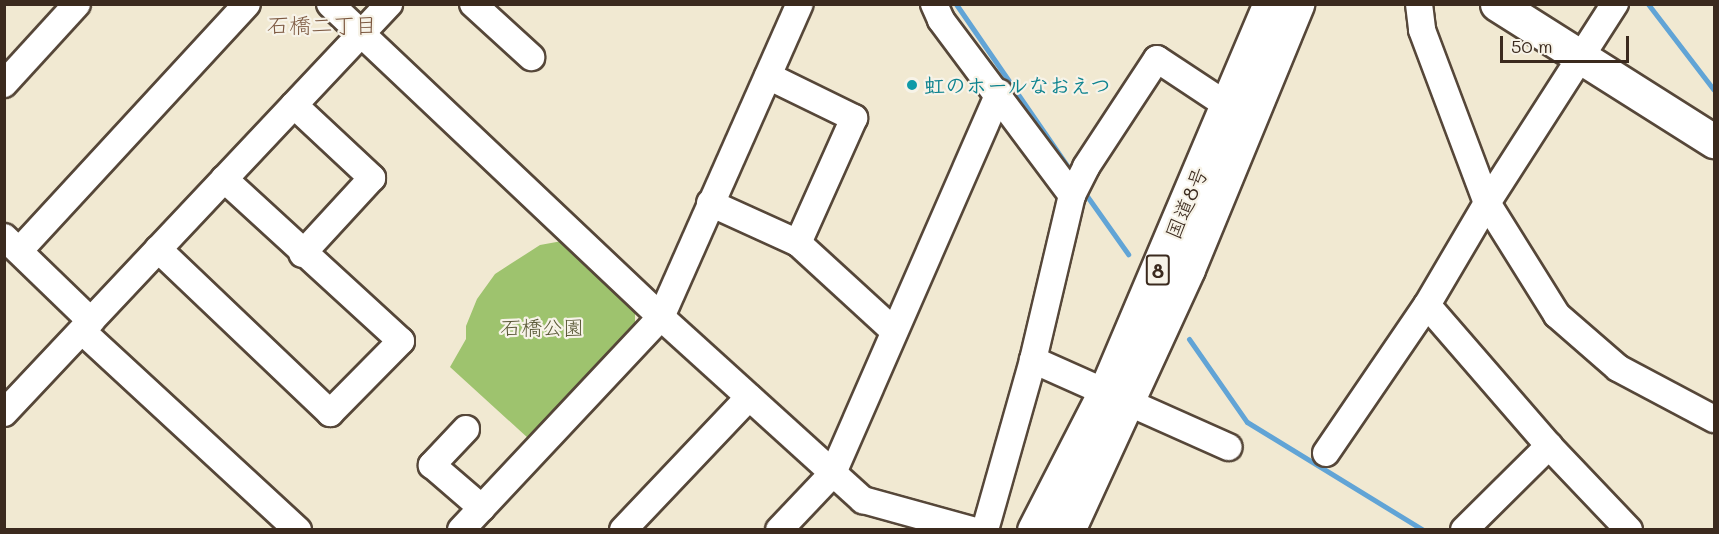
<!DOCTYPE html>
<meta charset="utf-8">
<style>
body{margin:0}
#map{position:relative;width:1719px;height:534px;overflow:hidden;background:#f1e9d2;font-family:Mali,"Klee One",sans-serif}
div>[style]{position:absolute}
.green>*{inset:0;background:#9ec36e}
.stream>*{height:5px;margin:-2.5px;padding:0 2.5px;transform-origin:2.5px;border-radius:2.5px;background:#61a4d6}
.roads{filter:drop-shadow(2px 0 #564739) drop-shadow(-2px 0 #564739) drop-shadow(0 2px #564739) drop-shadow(0 -2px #564739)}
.minor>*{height:26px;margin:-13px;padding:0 13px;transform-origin:13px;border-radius:13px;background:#fff}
.major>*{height:33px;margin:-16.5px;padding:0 16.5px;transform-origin:16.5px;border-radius:16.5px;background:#fff}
.highway>*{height:33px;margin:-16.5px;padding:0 16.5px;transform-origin:16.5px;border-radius:16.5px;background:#fff}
.dots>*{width:16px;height:16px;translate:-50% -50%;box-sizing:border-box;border:3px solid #f7f3e8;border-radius:50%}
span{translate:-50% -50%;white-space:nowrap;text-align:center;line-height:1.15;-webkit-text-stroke:4.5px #f7f3e8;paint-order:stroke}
.shield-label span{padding:2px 4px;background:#f7f3e8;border:2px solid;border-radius:4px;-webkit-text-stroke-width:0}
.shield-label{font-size:20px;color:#3b2a1e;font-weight:700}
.culture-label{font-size:21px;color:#0d838f;font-weight:700}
.left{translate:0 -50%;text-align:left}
.street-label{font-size:21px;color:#3b2a1e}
.park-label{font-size:21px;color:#595836}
.neighbourhood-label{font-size:22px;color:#7c5840}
.frame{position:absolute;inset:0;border:6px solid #3b2a1e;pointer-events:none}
.scale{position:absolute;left:1500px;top:36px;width:129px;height:27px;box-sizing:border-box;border:3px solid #3b2a1e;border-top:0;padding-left:8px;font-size:18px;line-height:21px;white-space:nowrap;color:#3b2a1e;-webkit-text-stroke:4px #f7f3e8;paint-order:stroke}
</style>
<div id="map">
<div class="green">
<i style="clip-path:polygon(562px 241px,635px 307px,635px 328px,529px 439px,450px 367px,466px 339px,466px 326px,477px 299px,495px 274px,540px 245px)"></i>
</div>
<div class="stream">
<i style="left:956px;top:4px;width:209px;rotate:55.5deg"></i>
<i style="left:1648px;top:4px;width:108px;rotate:52.5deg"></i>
<i style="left:1082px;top:189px;width:80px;rotate:54.7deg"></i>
<i style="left:1189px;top:339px;width:101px;rotate:55.1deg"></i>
<i style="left:1247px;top:422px;width:206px;rotate:31.5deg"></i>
</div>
<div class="roads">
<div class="minor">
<i style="left:330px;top:4px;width:456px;rotate:43.4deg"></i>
<i style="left:661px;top:317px;width:273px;rotate:42.2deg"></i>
<i style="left:863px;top:500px;width:113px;rotate:15.4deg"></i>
<i style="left:473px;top:4px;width:79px;rotate:42.4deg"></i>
<i style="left:934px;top:4px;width:17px;rotate:66deg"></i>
<i style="left:941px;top:20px;width:219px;rotate:53.2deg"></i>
<i style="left:1419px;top:4px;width:26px;rotate:83deg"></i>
<i style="left:1422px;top:30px;width:185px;rotate:69.4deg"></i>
<i style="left:1487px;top:203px;width:132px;rotate:58deg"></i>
<i style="left:1557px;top:315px;width:81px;rotate:41deg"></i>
<i style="left:1618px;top:368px;width:109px;rotate:28deg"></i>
<i style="left:768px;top:76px;width:96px;rotate:26deg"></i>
<i style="left:854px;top:118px;width:137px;rotate:114.1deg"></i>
<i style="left:4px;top:84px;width:108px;rotate:-47.6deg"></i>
<i style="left:294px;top:105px;width:107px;rotate:43.1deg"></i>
<i style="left:372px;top:178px;width:103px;rotate:132.6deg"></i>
<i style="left:710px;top:203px;width:97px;rotate:24.4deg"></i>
<i style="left:798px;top:243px;width:130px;rotate:42.5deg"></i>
<i style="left:4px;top:237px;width:121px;rotate:44deg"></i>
<i style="left:158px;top:249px;width:238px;rotate:43.6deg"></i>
<i style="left:330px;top:413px;width:101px;rotate:-45.4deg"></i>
<i style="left:401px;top:341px;width:240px;rotate:-137.5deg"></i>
<i style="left:19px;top:251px;width:336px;rotate:-47.3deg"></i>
<i style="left:1427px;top:305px;width:186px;rotate:49.1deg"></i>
<i style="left:1549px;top:446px;width:116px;rotate:46.4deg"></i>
<i style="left:82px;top:331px;width:294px;rotate:42.7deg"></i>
<i style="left:1033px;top:360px;width:214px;rotate:24deg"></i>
<i style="left:4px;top:413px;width:562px;rotate:-46.73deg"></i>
<i style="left:466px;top:429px;width:50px;rotate:133.4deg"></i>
<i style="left:432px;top:465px;width:66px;rotate:40.7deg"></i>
<i style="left:1326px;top:453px;width:179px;rotate:-55.7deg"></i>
<i style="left:1427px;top:305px;width:118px;rotate:-59.5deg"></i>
<i style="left:1487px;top:203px;width:237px;rotate:-57.3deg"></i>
<i style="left:461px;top:530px;width:292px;rotate:-46.8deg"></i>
<i style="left:661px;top:317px;width:342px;rotate:-66.1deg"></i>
<i style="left:623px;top:530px;width:183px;rotate:-46.5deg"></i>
<i style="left:779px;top:530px;width:79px;rotate:-46.5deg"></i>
<i style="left:833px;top:473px;width:415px;rotate:-66.4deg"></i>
<i style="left:985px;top:530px;width:177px;rotate:-74.2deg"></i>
<i style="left:1033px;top:360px;width:170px;rotate:-76.7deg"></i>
<i style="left:1072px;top:195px;width:31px;rotate:-63deg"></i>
<i style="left:1086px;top:167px;width:129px;rotate:-56.7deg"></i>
<i style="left:1157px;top:59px;width:85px;rotate:33.5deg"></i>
<i style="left:1464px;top:530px;width:120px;rotate:-44.7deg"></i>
</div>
<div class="major">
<i style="left:1497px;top:4px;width:257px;rotate:32.3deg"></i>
</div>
<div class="highway">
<i style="left:1034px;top:530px;width:155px;rotate:-62.8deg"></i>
<i style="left:1105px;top:392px;width:422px;rotate:-67deg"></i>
<i style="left:1068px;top:530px;width:287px;rotate:-65.3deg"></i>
<i style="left:1188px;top:269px;width:287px;rotate:-67.6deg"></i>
</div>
</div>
<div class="dots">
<i style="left:912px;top:85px;background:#0f9aa8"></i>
</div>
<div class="shield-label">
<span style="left:1158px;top:270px">8</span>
</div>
<div class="culture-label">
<span class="left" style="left:924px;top:85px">虹のホールなおえつ</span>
</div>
<div class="street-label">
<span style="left:1186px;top:203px;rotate:-67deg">国道8号</span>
</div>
<div class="park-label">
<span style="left:542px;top:327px">石橋公園</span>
</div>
<div class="neighbourhood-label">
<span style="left:322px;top:25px">石橋二丁目</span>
</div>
<div class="frame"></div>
<div class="scale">50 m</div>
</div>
